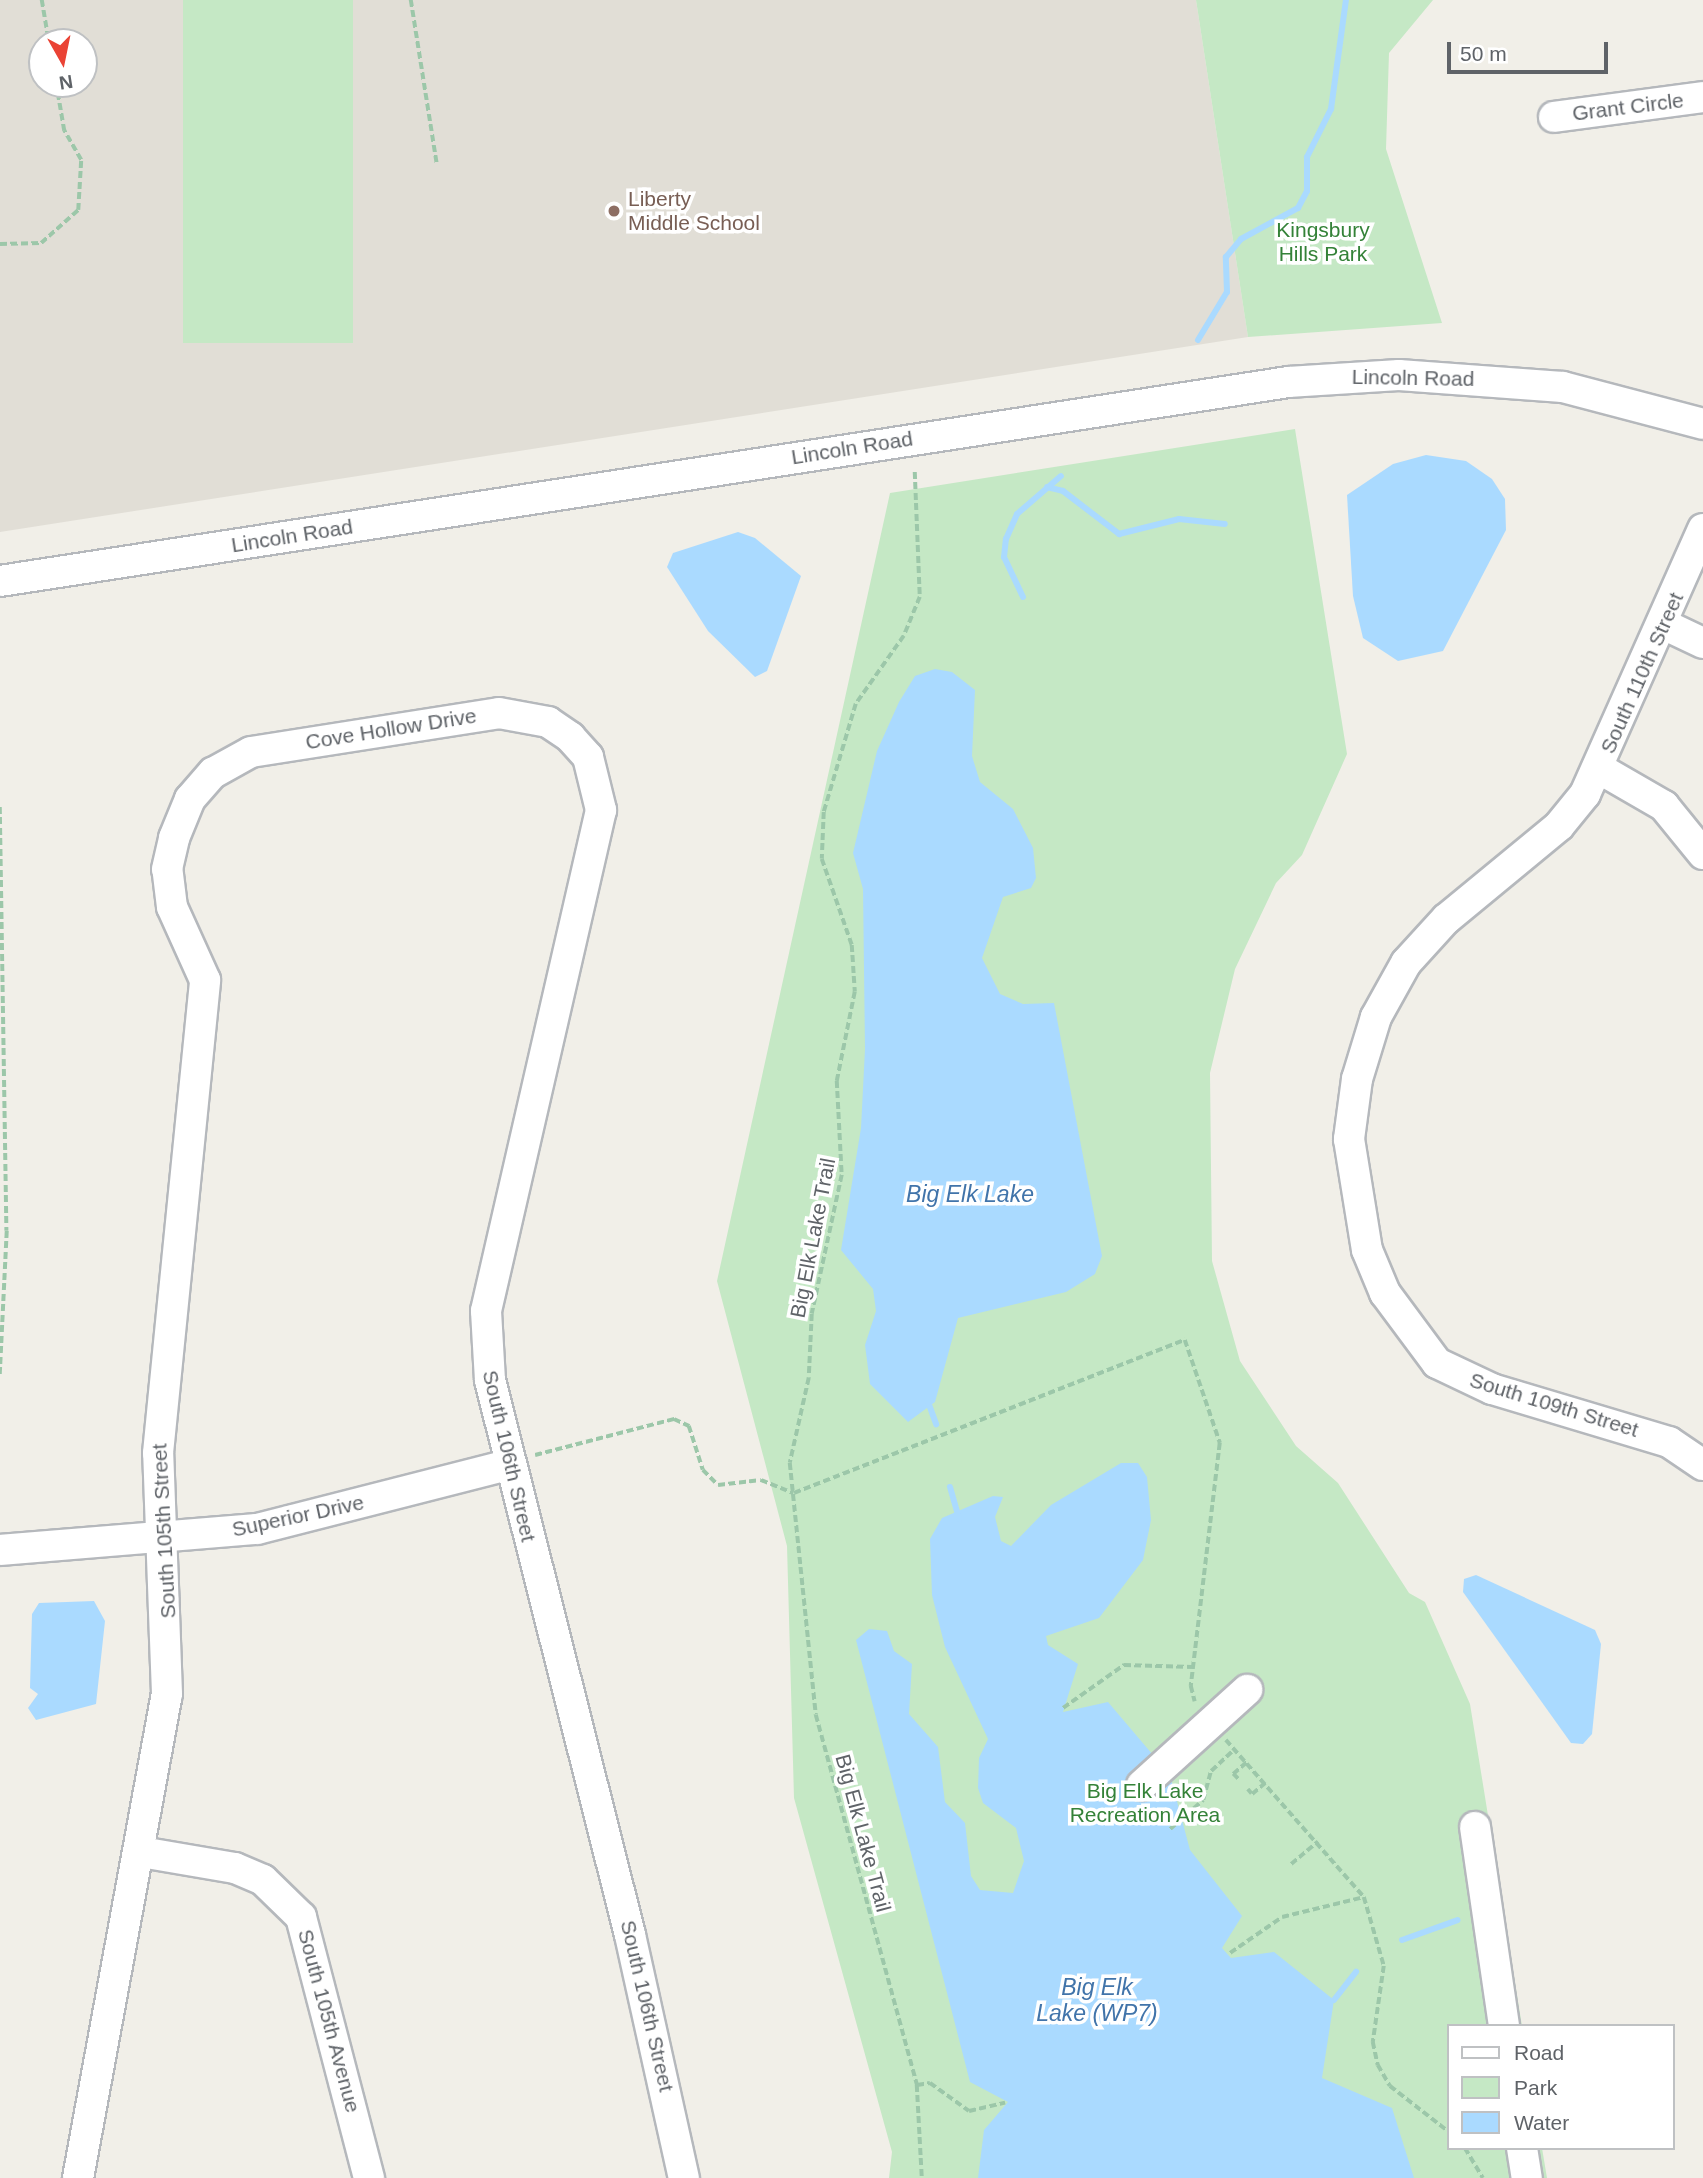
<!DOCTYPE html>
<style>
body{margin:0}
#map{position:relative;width:1703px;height:2178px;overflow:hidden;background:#f1efe8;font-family:Arial,sans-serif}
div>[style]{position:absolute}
.education>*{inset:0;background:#e1ded6}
.green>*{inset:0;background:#c5e8c5;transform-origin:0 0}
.water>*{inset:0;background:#aadaff}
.stream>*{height:6px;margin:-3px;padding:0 3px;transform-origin:3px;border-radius:3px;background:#aadaff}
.path>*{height:3.5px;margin-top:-1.75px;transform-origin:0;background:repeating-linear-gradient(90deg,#9cc7a9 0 7px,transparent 0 10.5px)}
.roads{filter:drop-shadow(2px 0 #b5b8bc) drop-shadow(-2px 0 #b5b8bc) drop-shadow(0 2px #b5b8bc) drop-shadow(0 -2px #b5b8bc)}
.minor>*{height:30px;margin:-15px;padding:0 15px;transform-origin:15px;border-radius:15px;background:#fff}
.dots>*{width:19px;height:19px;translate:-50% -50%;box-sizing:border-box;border:4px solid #fff;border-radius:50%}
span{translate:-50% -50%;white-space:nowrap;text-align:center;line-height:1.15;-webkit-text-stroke:7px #fff;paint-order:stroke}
.street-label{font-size:21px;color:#5f6368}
.education-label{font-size:21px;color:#785e54}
.left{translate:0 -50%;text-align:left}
.park-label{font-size:21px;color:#348238}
.water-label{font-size:23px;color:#4174aa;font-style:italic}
.legend{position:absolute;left:1447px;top:2024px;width:228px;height:126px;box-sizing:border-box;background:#fff;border:2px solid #bfc1c3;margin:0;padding:9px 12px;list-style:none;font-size:21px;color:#5f6368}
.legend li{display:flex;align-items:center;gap:14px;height:35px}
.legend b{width:35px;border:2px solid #bfc1c3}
.north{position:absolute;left:28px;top:28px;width:70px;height:70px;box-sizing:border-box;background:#fff;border:2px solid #bfc1c3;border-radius:50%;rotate:171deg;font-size:19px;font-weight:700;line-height:28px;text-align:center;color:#5f6368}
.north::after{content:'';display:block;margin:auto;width:24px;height:32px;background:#ea4335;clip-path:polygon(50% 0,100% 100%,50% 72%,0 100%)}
.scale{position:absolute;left:1447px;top:42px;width:161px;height:32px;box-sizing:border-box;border:4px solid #5f6368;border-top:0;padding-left:9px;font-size:21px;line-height:24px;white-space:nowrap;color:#5f6368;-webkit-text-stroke:5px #fff;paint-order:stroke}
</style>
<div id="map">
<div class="education">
<i style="clip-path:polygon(evenodd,0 0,1196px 0,1248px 337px,0 532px,0 0,42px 42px,84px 42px,84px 84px,42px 84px,42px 42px)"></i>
</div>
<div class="green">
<i style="left:183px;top:0;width:170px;height:343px"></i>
<i style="clip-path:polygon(1196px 0,1433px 0,1389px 53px,1386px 149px,1442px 323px,1248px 337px)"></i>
<i style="clip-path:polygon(1295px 429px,1347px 754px,1302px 855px,1276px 883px,1235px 969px,1210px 1073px,1212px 1261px,1240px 1361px,1296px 1446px,1338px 1483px,1409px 1593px,1425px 1602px,1470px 1704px,1522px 2026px,1449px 2026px,1449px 2148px,1542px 2148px,1547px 2178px,889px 2178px,892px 2152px,794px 1798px,787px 1546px,717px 1281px,890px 493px)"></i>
</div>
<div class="water">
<i style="clip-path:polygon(1426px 455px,1466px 461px,1492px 479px,1505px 499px,1506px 530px,1443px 651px,1398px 661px,1363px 638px,1353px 596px,1347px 495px,1393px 464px)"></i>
<i style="clip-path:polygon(738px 532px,755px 538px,801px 576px,767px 671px,755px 677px,708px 631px,667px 567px,673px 553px)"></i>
<i style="clip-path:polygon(935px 669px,952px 672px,975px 690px,972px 756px,980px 782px,1013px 809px,1033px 848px,1036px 878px,1031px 888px,1003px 897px,982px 958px,1000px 994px,1023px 1004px,1054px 1003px,1102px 1256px,1095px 1274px,1066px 1292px,958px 1318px,935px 1402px,908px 1422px,870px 1384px,865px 1345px,876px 1311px,873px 1289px,841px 1250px,861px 1128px,865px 1049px,863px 889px,853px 853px,877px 751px,899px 702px,915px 676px)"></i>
<i style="clip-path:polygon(1121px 1463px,1138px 1463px,1147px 1477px,1151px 1520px,1143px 1560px,1099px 1618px,1046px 1636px,1048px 1645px,1078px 1664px,1063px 1712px,1108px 1702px,1170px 1775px,1190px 1850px,1242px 1916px,1222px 1948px,1231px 1958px,1274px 1952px,1334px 2000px,1322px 2078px,1392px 2108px,1414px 2178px,978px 2178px,984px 2130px,1008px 2102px,970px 2082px,856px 1640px,869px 1629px,887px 1631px,894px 1651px,912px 1664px,909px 1714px,938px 1747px,945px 1802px,965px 1823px,971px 1876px,980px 1890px,1013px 1893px,1024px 1861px,1016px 1828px,983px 1803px,978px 1788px,979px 1758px,988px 1739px,945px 1647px,932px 1595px,930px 1539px,942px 1518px,993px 1496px,1003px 1497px,995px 1517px,1001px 1541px,1011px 1546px,1051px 1505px)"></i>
<i style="clip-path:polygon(1476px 1575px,1595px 1630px,1601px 1644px,1592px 1734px,1583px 1744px,1571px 1743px,1463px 1592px,1464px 1579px)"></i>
<i style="clip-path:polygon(94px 1601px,105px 1621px,96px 1704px,36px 1720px,28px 1708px,38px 1694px,30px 1688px,32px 1614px,39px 1603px)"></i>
</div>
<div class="stream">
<i style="left:1198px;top:340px;width:56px;rotate:-58.9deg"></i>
<i style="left:1227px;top:292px;width:35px;rotate:-92deg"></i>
<i style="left:1226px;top:257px;width:23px;rotate:-50deg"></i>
<i style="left:1241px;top:239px;width:65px;rotate:-28.5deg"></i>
<i style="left:1298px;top:208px;width:19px;rotate:-62deg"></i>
<i style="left:1307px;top:191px;width:34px;rotate:-90deg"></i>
<i style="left:1307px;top:157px;width:54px;rotate:-63.4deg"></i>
<i style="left:1331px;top:109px;width:110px;rotate:-82.2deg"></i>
<i style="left:1047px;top:487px;width:16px;rotate:14deg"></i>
<i style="left:1063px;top:491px;width:71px;rotate:37.5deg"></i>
<i style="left:1119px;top:534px;width:62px;rotate:-14deg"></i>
<i style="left:1179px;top:519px;width:46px;rotate:6.2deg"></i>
<i style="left:1023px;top:597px;width:44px;rotate:-115.4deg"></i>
<i style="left:1004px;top:557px;width:18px;rotate:-84deg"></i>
<i style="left:1006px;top:539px;width:27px;rotate:-66deg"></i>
<i style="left:1017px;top:514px;width:58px;rotate:-40.8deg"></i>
<i style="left:927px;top:1399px;width:27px;rotate:70deg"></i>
<i style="left:950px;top:1487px;width:33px;rotate:74deg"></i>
<i style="left:1402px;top:1940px;width:59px;rotate:-19.7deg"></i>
<i style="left:1334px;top:2000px;width:36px;rotate:-52deg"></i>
</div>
<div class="path">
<i style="left:42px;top:0;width:43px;rotate:80.5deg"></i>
<i style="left:411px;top:0;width:167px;rotate:81deg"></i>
<i style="left:0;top:244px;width:41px;rotate:-1.4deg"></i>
<i style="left:41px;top:243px;width:50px;rotate:-41.7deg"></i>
<i style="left:78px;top:210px;width:50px;rotate:-86.6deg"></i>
<i style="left:81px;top:160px;width:34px;rotate:-120deg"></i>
<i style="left:64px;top:131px;width:48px;rotate:-99.7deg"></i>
<i style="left:915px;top:472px;width:125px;rotate:87.7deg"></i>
<i style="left:920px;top:597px;width:42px;rotate:112.3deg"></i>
<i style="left:904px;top:636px;width:83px;rotate:125.2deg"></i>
<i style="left:856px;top:704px;width:113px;rotate:106.5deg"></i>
<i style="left:824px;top:812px;width:47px;rotate:92.4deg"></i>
<i style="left:822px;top:859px;width:91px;rotate:70.8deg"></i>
<i style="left:852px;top:945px;width:47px;rotate:86.3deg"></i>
<i style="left:855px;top:992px;width:91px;rotate:101.4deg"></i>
<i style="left:837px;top:1081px;width:94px;rotate:87deg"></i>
<i style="left:842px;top:1175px;width:142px;rotate:102.2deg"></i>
<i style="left:812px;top:1314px;width:64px;rotate:92.7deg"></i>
<i style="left:809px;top:1378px;width:87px;rotate:102.6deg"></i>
<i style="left:790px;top:1463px;width:253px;rotate:84.1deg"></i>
<i style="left:816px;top:1715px;width:384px;rotate:74.7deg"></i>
<i style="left:917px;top:2085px;width:93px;rotate:86.9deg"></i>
<i style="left:0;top:807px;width:424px;rotate:89.1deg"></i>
<i style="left:7px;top:1231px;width:144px;rotate:92.8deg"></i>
<i style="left:535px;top:1455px;width:144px;rotate:-14.5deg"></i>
<i style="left:674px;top:1419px;width:17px;rotate:25deg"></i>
<i style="left:689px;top:1426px;width:46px;rotate:72.3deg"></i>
<i style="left:703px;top:1470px;width:21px;rotate:45deg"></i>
<i style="left:718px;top:1485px;width:43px;rotate:-6.6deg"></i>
<i style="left:761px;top:1480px;width:35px;rotate:22deg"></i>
<i style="left:794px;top:1493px;width:420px;rotate:-21.4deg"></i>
<i style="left:1185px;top:1340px;width:109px;rotate:71.2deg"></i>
<i style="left:1220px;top:1443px;width:245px;rotate:96.8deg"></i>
<i style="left:1191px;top:1686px;width:16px;rotate:76deg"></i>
<i style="left:1063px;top:1708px;width:75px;rotate:-35.2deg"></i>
<i style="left:1124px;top:1665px;width:69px;rotate:1.7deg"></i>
<i style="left:1226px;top:1740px;width:209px;rotate:48.7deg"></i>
<i style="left:1364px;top:1897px;width:72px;rotate:73.8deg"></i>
<i style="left:1384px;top:1966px;width:77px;rotate:98.2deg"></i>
<i style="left:1373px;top:2042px;width:24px;rotate:78deg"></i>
<i style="left:1378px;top:2065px;width:24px;rotate:60deg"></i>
<i style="left:1390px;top:2086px;width:75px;rotate:37.9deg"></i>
<i style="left:1238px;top:1779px;width:7px;rotate:-135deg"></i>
<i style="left:1233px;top:1774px;width:18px;rotate:-41deg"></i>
<i style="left:1248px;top:1789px;width:6px;rotate:51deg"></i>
<i style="left:1252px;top:1794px;width:17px;rotate:-40deg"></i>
<i style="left:1170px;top:1829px;width:44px;rotate:-41.3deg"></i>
<i style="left:1203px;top:1800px;width:30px;rotate:-75deg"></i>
<i style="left:1211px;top:1771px;width:33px;rotate:-43deg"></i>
<i style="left:1291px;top:1864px;width:35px;rotate:-40deg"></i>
<i style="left:1230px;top:1953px;width:63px;rotate:-34.7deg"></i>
<i style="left:1282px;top:1917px;width:84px;rotate:-13.7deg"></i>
<i style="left:917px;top:2085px;width:13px;rotate:-9deg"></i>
<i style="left:930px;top:2083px;width:48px;rotate:35.7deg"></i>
<i style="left:969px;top:2111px;width:37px;rotate:-13deg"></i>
<i style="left:1465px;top:2148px;width:35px;rotate:59deg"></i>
</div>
<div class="roads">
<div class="minor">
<i style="left:1554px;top:117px;width:150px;rotate:-7.6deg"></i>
<i style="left:1703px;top:529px;width:290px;rotate:114deg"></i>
<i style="left:1585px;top:794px;width:41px;rotate:129.1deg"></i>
<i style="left:1559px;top:826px;width:146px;rotate:140.5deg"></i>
<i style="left:1446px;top:919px;width:59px;rotate:132.3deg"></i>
<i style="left:1406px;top:963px;width:62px;rotate:119.1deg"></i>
<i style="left:1376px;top:1017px;width:65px;rotate:107deg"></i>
<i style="left:1357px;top:1079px;width:61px;rotate:97.6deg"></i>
<i style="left:1349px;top:1139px;width:112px;rotate:80.8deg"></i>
<i style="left:1367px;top:1250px;width:47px;rotate:67.3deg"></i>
<i style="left:1385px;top:1293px;width:87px;rotate:53.4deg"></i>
<i style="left:1437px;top:1363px;width:61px;rotate:25.3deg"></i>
<i style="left:1492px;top:1389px;width:185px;rotate:16.7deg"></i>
<i style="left:1669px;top:1442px;width:41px;rotate:34.1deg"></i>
<i style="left:0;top:581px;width:1303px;rotate:-8.78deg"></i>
<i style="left:1288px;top:382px;width:111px;rotate:-3.6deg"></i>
<i style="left:1399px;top:375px;width:164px;rotate:4.2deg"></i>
<i style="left:1563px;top:387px;width:145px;rotate:14.8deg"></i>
<i style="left:1665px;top:625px;width:42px;rotate:25.3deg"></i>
<i style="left:1600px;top:769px;width:74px;rotate:30deg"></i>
<i style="left:1664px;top:806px;width:62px;rotate:50.9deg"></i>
<i style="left:0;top:1550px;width:258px;rotate:-4.7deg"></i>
<i style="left:257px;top:1529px;width:260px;rotate:-14.3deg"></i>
<i style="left:1142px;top:1785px;width:142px;rotate:-42.1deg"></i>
<i style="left:1475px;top:1827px;width:201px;rotate:81.7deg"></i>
<i style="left:141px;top:1852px;width:95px;rotate:9.7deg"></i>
<i style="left:235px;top:1868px;width:30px;rotate:23deg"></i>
<i style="left:263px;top:1880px;width:53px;rotate:44.2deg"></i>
<i style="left:301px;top:1917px;width:270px;rotate:75.4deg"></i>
<i style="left:1522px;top:2148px;width:30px;rotate:81deg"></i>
<i style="left:78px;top:2178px;width:492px;rotate:-79.6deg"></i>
<i style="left:167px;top:1694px;width:241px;rotate:-92.1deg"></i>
<i style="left:158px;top:1453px;width:475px;rotate:-84.3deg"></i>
<i style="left:205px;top:980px;width:80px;rotate:-114.3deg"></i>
<i style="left:172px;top:907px;width:38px;rotate:-97deg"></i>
<i style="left:167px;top:869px;width:32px;rotate:-77deg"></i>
<i style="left:174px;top:838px;width:42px;rotate:-67.7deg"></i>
<i style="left:190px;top:799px;width:35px;rotate:-49deg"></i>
<i style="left:213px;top:773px;width:43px;rotate:-28.9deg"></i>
<i style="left:251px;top:752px;width:251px;rotate:-8.9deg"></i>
<i style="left:499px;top:713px;width:50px;rotate:10.4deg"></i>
<i style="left:548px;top:722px;width:27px;rotate:34deg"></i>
<i style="left:570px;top:737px;width:27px;rotate:48deg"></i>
<i style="left:588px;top:757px;width:55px;rotate:76.2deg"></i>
<i style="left:601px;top:810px;width:514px;rotate:102.93deg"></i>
<i style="left:486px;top:1311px;width:69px;rotate:86.7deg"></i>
<i style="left:490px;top:1380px;width:572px;rotate:75.84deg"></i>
<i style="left:630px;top:1935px;width:249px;rotate:77.5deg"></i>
</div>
</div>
<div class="dots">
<i style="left:614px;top:211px;background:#8d6e63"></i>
</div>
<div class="street-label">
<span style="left:1628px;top:107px;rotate:-7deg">Grant Circle</span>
<span style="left:1413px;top:378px;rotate:1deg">Lincoln Road</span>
<span style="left:852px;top:448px;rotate:-9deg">Lincoln Road</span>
<span style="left:292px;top:536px;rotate:-9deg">Lincoln Road</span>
<span style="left:1642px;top:673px;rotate:-66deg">South 110th Street</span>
<span style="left:391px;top:729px;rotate:-9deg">Cove Hollow Drive</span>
<span style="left:813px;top:1238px;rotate:-79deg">Big Elk Lake Trail</span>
<span style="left:1554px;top:1405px;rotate:17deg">South 109th Street</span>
<span style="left:509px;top:1456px;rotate:77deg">South 106th Street</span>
<span style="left:298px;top:1516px;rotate:-12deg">Superior Drive</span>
<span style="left:164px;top:1531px;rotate:-93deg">South 105th Street</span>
<span style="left:863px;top:1833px;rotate:75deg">Big Elk Lake Trail</span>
<span style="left:647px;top:2006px;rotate:77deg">South 106th Street</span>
<span style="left:329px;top:2021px;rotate:75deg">South 105th Avenue</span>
</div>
<div class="education-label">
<span class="left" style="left:628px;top:211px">Liberty<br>Middle School</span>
</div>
<div class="park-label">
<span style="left:1323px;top:242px">Kingsbury<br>Hills Park</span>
<span style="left:1145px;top:1803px">Big Elk Lake<br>Recreation Area</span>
</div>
<div class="water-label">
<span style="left:970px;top:1194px">Big Elk Lake</span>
<span style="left:1097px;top:2000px">Big Elk<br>Lake (WP7)</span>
</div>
<ul class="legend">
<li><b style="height:9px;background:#fff"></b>Road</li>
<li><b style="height:19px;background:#c5e8c5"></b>Park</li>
<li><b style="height:19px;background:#aadaff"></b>Water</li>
</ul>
<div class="north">N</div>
<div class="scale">50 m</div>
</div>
